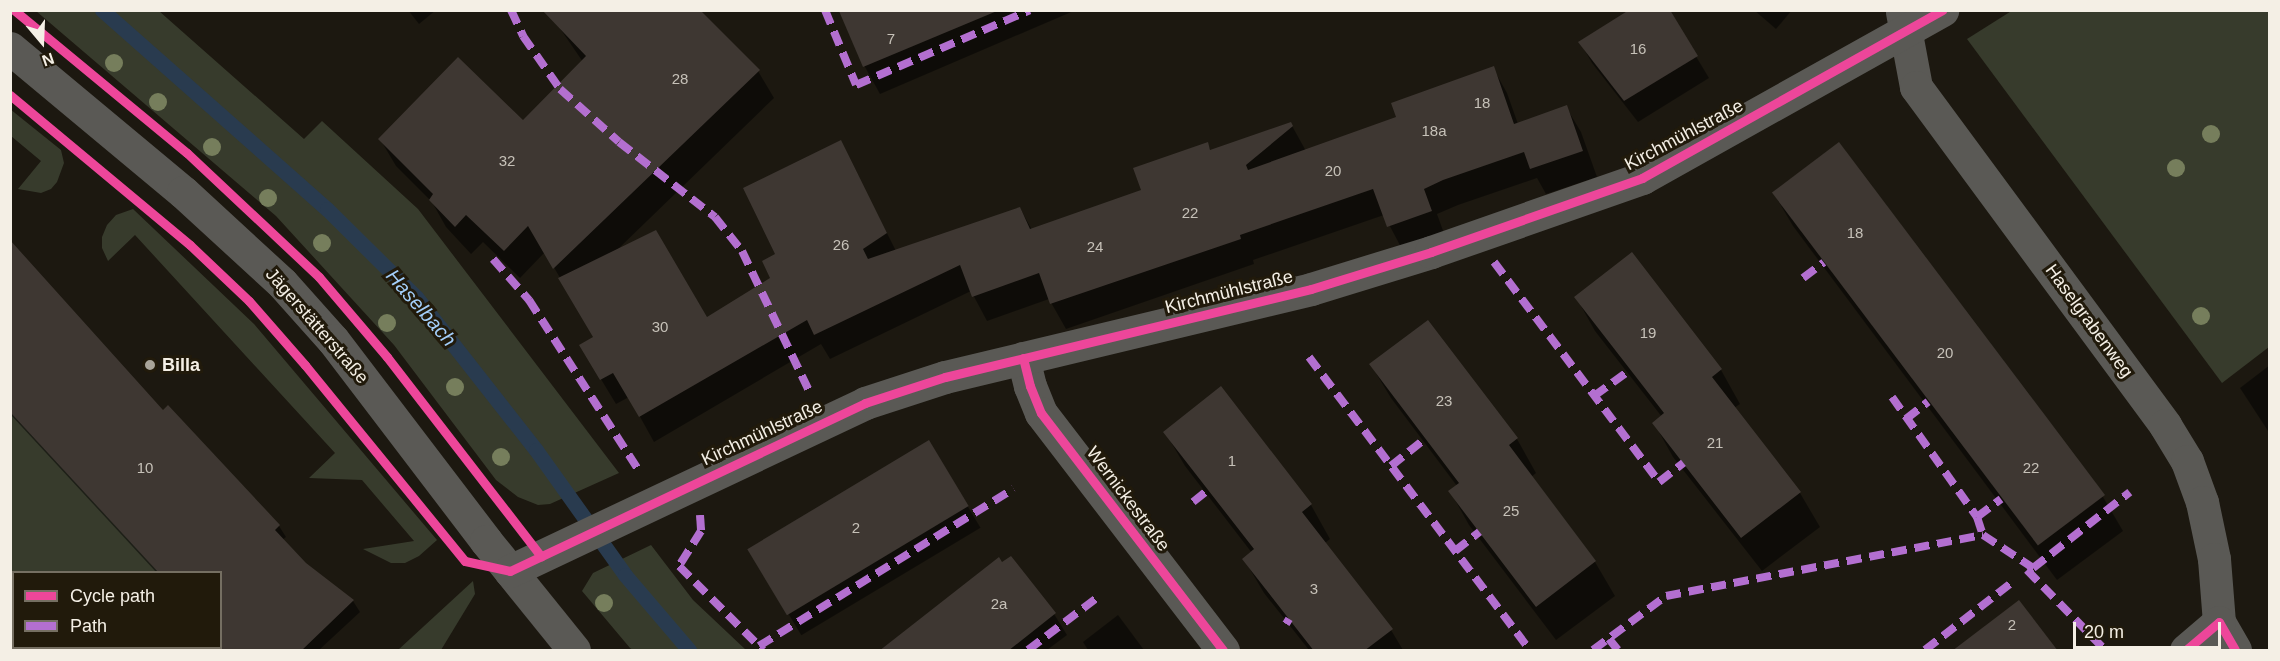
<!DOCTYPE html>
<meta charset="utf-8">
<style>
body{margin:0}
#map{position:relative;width:2280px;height:661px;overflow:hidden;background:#1c1810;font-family:Arial,sans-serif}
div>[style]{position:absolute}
.green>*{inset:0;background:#373b2c}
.shadow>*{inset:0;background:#0007;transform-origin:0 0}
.stream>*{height:15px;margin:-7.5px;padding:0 7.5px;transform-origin:7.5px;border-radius:7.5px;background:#293b4f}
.building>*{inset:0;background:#3e3732;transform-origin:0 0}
.street>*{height:33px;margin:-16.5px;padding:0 16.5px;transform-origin:16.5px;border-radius:16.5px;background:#5a5955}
.quiet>*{height:8px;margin-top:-4px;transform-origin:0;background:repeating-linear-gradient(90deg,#b36fd0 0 15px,transparent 0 23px)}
.cycleway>*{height:9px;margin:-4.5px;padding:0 4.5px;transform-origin:4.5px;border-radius:4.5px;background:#ed469a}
.trees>*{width:18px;height:18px;margin:-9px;border-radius:50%;background:#767e5c}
.dots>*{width:16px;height:16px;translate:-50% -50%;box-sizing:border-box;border:3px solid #211a0b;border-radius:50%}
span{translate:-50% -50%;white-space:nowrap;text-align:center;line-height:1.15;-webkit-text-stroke:6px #211a0b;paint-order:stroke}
.number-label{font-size:15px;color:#c6c1b8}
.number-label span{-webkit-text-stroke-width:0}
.street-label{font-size:18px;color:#f4efe5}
.poi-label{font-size:18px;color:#f4efe5;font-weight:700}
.left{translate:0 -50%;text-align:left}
.water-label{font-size:20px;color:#a3cefa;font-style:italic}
.frame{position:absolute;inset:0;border:12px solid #f4efe5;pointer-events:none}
.legend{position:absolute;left:12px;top:571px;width:210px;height:78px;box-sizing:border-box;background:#211a0b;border:2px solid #756f62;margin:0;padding:8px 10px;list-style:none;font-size:18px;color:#f4efe5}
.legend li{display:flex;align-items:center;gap:12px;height:30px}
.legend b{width:30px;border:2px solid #756f62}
.north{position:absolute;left:12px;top:12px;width:60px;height:60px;-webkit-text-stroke:4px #211a0b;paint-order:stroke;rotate:161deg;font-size:16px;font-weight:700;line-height:24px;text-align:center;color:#f4efe5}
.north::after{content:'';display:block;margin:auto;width:21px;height:27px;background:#f4efe5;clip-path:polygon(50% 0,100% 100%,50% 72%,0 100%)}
.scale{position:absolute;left:2073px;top:622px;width:148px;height:27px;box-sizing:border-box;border:3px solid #f4efe5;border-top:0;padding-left:8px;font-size:18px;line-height:21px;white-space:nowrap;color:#f4efe5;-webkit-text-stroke:4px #211a0b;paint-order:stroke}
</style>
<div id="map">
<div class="green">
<i style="clip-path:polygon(2013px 10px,2269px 11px,2269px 347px,2222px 383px,1967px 39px)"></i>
<i style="clip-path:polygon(36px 11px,159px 11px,304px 139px,322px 121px,418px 209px,619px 473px,550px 504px,538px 505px,518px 497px,496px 480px,394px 345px,276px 216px)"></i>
<i style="clip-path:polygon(10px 109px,61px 150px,64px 163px,57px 182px,51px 189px,41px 193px,18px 189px,41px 161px,11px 136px)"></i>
<i style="clip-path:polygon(133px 209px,254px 324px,437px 540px,419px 556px,405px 563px,391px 563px,363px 549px,414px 541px,362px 480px,309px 478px,335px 453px,135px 235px,108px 261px,102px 248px,102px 237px,107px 225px,116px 215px)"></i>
<i style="clip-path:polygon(10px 412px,159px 572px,14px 572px,14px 648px,220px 648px,231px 650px,11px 650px)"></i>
<i style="clip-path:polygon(651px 545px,693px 600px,746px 650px,633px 650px,630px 648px,582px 591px,593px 573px)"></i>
<i style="clip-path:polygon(473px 581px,475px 594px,441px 650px,398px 650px)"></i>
</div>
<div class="shadow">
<i style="clip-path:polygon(408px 10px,436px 10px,419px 24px)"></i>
<i style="clip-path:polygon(840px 10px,1076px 10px,880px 94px,865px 67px)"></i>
<i style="clip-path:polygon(1668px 10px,1709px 78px,1638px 122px,1592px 63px,1580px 42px)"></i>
<i style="clip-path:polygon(1754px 10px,1792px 10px,1776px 29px)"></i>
<i style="clip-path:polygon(559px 27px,758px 71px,774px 98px,616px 251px,706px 319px,772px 278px,777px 255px,841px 142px,896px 251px,1020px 208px,1032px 230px,1143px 191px,1207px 144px,1211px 151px,1291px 124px,1306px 151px,1398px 118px,1493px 68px,1507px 93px,1518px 124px,1566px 107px,1581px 132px,1597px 177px,1546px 194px,1537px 178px,1458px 205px,1437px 214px,1445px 236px,1403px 251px,1384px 215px,1253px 260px,1254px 264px,1066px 329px,1049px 299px,987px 321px,971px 291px,830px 359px,821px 344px,654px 442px,629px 397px,616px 404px,596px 371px,595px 338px,545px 252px,520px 278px,483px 242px,471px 254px,446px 227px,432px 202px,396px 166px,380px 139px,523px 122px,583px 62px)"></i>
<i style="clip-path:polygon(1838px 144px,2103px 497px,2123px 531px,2057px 580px,1793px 226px,1773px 192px)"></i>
<i style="clip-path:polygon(10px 247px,163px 413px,168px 407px,279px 526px,286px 537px,282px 540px,305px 564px,353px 601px,360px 612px,319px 650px,228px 650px,220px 572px,156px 572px,10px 414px)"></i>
<i style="clip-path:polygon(1576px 297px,1721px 370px,1740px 404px,1734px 408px,1800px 493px,1820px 527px,1762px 571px,1673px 457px,1654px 423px,1662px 417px,1595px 331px)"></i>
<i style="clip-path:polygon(1428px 322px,1517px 439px,1536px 473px,1531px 477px,1595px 562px,1615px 596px,1556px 640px,1469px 525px,1450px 491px,1457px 486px,1391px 398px,1371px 365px)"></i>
<i style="clip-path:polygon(2270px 365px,2270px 434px,2240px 388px)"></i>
<i style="clip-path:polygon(1165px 432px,1311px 505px,1330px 539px,1325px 543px,1391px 630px,1403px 650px,1309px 650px,1264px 593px,1244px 559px,1252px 553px,1185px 466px)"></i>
<i style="left:929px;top:442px;width:100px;height:209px;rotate:59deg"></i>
<i style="clip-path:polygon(1054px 614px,1067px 635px,1047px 650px,882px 650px)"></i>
<i style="clip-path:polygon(1118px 615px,1144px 650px,1088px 650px,1083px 642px)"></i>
</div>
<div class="stream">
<i style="left:102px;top:10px;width:300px;rotate:41.5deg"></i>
<i style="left:327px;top:209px;width:125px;rotate:44.7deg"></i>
<i style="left:416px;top:297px;width:194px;rotate:51.9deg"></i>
<i style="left:536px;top:450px;width:153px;rotate:54.5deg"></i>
<i style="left:625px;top:575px;width:99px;rotate:49.5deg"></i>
</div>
<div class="building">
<i style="clip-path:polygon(542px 10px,700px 10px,760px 70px,553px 269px,528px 226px,504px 251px,466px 215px,455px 227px,429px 200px,433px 194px,378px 139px,458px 57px,523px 120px,586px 56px)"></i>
<i style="clip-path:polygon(1629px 10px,1670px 10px,1698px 56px,1624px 101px,1578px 42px)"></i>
<i style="clip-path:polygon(839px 11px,997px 11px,863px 67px)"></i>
<i style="clip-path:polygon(1494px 66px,1514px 124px,1567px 105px,1583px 151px,1530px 169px,1524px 152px,1443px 180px,1424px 189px,1432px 211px,1387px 227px,1373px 189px,1240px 235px,1241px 239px,1050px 304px,1039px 273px,972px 297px,960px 265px,814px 335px,807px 320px,639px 417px,613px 373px,600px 380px,579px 345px,593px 337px,558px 278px,656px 230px,707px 317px,770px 278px,762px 261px,775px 254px,743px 188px,841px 140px,887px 233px,863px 249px,868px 259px,1020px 207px,1030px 229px,1141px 190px,1133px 168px,1208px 142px,1210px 150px,1291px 122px,1293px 126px,1246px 165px,1248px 170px,1396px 117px,1391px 103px)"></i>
<i style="left:1839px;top:142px;width:442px;height:84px;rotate:53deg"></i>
<i style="clip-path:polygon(10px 240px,163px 410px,168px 405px,280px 525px,275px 530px,306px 563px,354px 600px,301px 651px,220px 651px,220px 573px,159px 573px,10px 412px)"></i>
<i style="clip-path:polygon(1632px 252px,1722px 369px,1712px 377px,1801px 492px,1741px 538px,1652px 423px,1664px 413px,1574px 297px)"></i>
<i style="clip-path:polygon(1428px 320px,1518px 438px,1509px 445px,1596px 561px,1536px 607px,1448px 491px,1459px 483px,1369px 364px)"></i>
<i style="clip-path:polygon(1221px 386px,1312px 504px,1302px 512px,1393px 629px,1364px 651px,1314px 651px,1242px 559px,1254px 549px,1163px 432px)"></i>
<i style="left:929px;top:440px;width:77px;height:212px;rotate:59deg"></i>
<i style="clip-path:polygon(1011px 556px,1056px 613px,1008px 651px,879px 651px,999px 557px,1002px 562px)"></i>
<i style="clip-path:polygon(2019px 600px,2058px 651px,1952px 651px)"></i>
</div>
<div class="street">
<i style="left:1902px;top:12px;width:76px;rotate:79.4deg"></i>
<i style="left:1916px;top:87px;width:420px;rotate:53.6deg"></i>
<i style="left:2165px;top:425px;width:42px;rotate:58.6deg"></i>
<i style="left:2187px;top:461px;width:44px;rotate:69.9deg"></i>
<i style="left:2202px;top:502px;width:58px;rotate:78.1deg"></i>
<i style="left:2214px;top:559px;width:63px;rotate:85.5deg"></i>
<i style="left:2219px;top:622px;width:32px;rotate:60deg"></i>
<i style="left:10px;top:48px;width:225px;rotate:39.8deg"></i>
<i style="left:183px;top:192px;width:134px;rotate:42.6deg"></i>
<i style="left:282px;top:283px;width:76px;rotate:48.2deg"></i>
<i style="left:333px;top:340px;width:253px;rotate:52.7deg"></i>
<i style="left:486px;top:541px;width:140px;rotate:51.1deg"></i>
<i style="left:1023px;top:358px;width:29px;rotate:76deg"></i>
<i style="left:1030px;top:386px;width:29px;rotate:68deg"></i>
<i style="left:1041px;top:413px;width:299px;rotate:52.5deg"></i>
<i style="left:510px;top:571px;width:393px;rotate:-25.3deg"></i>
<i style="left:865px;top:403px;width:84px;rotate:-18deg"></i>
<i style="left:945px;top:377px;width:376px;rotate:-13.5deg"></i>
<i style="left:1311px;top:289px;width:126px;rotate:-17.1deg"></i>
<i style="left:1431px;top:252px;width:224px;rotate:-19.3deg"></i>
<i style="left:1642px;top:178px;width:344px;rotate:-29.2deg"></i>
<i style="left:2186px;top:650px;width:43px;rotate:-40.3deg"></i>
</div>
<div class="quiet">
<i style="left:511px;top:10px;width:29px;rotate:65deg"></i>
<i style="left:523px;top:36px;width:65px;rotate:55.1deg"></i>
<i style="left:560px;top:89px;width:79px;rotate:41.9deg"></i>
<i style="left:619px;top:142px;width:122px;rotate:38deg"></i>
<i style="left:715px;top:217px;width:43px;rotate:51.5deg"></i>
<i style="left:742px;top:251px;width:157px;rotate:64.4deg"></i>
<i style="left:825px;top:10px;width:81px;rotate:67.5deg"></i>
<i style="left:856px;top:85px;width:189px;rotate:-23.3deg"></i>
<i style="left:493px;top:259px;width:55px;rotate:48.7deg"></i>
<i style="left:529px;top:300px;width:205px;rotate:57.2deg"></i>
<i style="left:1494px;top:262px;width:275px;rotate:53.1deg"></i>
<i style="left:1659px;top:482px;width:31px;rotate:-38deg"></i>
<i style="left:1803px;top:278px;width:26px;rotate:-37deg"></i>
<i style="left:1309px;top:357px;width:367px;rotate:53deg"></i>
<i style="left:1594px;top:396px;width:44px;rotate:-35.8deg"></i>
<i style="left:1892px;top:397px;width:147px;rotate:54.7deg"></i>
<i style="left:1977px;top:517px;width:19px;rotate:72deg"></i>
<i style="left:1983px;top:535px;width:60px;rotate:33.4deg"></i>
<i style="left:2033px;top:568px;width:6px;rotate:162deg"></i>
<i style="left:2027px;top:570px;width:112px;rotate:45.7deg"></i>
<i style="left:1906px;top:419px;width:28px;rotate:-38deg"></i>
<i style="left:1391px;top:466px;width:43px;rotate:-38.5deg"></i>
<i style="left:1193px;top:502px;width:19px;rotate:-39deg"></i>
<i style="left:700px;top:515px;width:16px;rotate:86deg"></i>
<i style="left:701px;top:531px;width:41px;rotate:122.2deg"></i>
<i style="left:679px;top:566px;width:119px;rotate:45deg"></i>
<i style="left:1977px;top:517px;width:30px;rotate:-37deg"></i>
<i style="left:1455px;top:551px;width:31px;rotate:-38deg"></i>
<i style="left:2033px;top:568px;width:123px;rotate:-38.1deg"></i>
<i style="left:1286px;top:624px;width:6px;rotate:-59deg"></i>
<i style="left:1609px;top:639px;width:14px;rotate:51deg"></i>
<i style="left:759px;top:646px;width:299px;rotate:-31.7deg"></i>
<i style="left:1028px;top:650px;width:88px;rotate:-37.1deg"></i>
<i style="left:1593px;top:650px;width:91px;rotate:-36.5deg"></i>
<i style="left:1666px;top:596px;width:323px;rotate:-10.9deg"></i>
<i style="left:1925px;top:650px;width:109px;rotate:-37.9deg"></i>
</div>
<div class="cycleway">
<i style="left:14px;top:10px;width:224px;rotate:39.6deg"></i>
<i style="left:187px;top:153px;width:181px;rotate:43.2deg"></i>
<i style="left:319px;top:277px;width:105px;rotate:49.6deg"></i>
<i style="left:387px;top:357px;width:252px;rotate:52.3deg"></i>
<i style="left:10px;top:95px;width:234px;rotate:39.8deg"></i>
<i style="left:190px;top:245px;width:81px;rotate:43.5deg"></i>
<i style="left:249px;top:301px;width:85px;rotate:48.8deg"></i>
<i style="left:305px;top:365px;width:253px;rotate:50.8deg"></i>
<i style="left:465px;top:561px;width:46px;rotate:12.5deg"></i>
<i style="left:510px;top:571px;width:393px;rotate:-25.3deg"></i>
<i style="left:865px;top:403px;width:84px;rotate:-18deg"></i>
<i style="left:945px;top:377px;width:376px;rotate:-13.5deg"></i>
<i style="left:1311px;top:289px;width:126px;rotate:-17.1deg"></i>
<i style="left:1431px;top:252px;width:224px;rotate:-19.3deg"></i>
<i style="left:1642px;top:178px;width:344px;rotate:-29.2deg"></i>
<i style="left:1023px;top:358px;width:29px;rotate:76deg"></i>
<i style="left:1030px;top:386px;width:29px;rotate:68deg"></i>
<i style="left:1041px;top:413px;width:299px;rotate:52.5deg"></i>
<i style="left:2186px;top:650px;width:43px;rotate:-40.3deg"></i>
<i style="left:2219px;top:622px;width:32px;rotate:60deg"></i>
</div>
<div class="trees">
<i style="left:114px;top:63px"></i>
<i style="left:158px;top:102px"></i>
<i style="left:2211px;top:134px"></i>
<i style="left:212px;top:147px"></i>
<i style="left:2176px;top:168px"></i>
<i style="left:268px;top:198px"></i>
<i style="left:322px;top:243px"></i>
<i style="left:2201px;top:316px"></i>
<i style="left:387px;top:323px"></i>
<i style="left:455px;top:387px"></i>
<i style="left:501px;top:457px"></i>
<i style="left:604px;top:603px"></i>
</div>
<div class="dots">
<i style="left:150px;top:365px;background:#a8a49a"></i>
</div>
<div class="number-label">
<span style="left:891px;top:39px">7</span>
<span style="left:1638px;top:49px">16</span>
<span style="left:680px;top:79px">28</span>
<span style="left:1482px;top:103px">18</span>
<span style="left:1434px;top:131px">18a</span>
<span style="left:507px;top:161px">32</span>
<span style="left:1333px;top:171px">20</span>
<span style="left:1190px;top:213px">22</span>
<span style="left:1855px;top:233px">18</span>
<span style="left:841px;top:245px">26</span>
<span style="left:1095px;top:247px">24</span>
<span style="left:660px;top:327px">30</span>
<span style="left:1648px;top:333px">19</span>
<span style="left:1945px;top:353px">20</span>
<span style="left:1444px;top:401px">23</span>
<span style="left:1715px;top:443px">21</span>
<span style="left:1232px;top:461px">1</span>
<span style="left:145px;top:468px">10</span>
<span style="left:2031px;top:468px">22</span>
<span style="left:1511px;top:511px">25</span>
<span style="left:856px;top:528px">2</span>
<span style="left:1314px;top:589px">3</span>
<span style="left:999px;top:604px">2a</span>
<span style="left:2012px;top:625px">2</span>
</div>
<div class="street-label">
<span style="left:1684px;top:135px;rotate:-28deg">Kirchmühlstraße</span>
<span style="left:1229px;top:292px;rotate:-14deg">Kirchmühlstraße</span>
<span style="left:2089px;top:321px;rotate:54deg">Haselgrabenweg</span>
<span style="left:317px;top:326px;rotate:49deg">Jägerstätterstraße</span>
<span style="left:762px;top:433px;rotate:-25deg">Kirchmühlstraße</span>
<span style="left:1128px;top:499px;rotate:53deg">Wernickestraße</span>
</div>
<div class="poi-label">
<span class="left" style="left:162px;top:365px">Billa</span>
</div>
<div class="water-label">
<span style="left:421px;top:308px;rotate:49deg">Haselbach</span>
</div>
<div class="frame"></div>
<ul class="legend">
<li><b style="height:8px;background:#ed469a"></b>Cycle path</li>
<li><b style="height:8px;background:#b36fd0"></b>Path</li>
</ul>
<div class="north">N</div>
<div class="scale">20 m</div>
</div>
